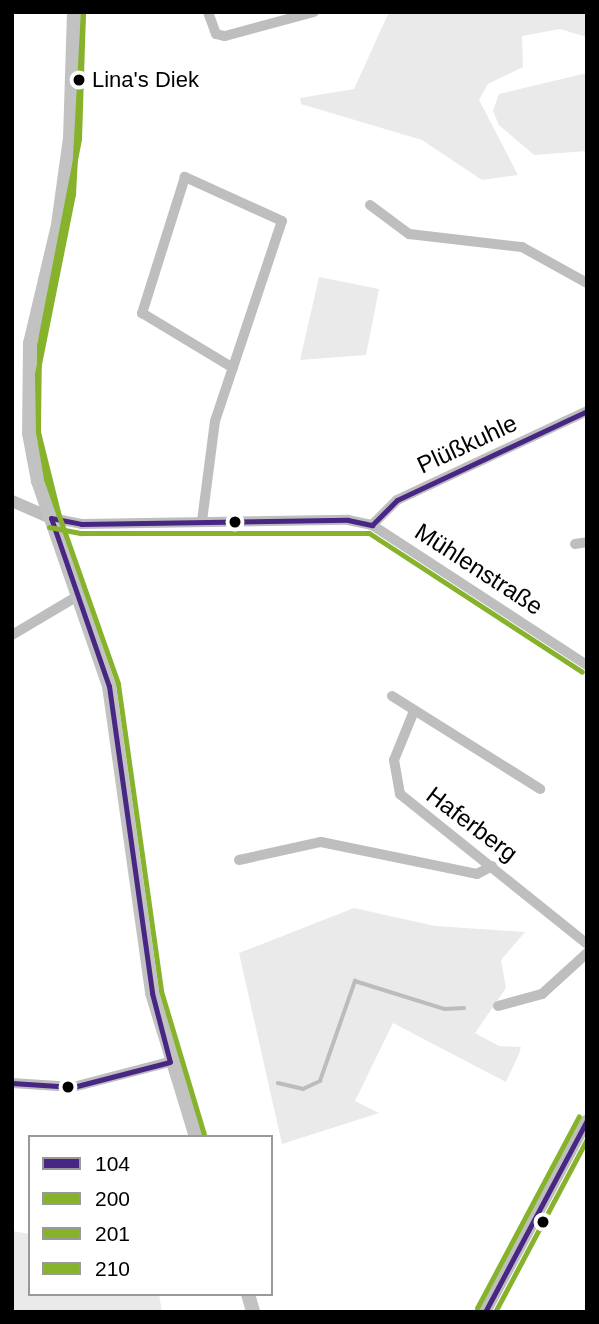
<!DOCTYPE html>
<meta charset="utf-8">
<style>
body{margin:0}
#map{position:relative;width:599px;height:1324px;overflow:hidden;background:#fff;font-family:Arial,sans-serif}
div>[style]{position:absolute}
.green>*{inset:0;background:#eaeaea}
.stream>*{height:3.5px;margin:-1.75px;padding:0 1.75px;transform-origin:1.75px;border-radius:1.75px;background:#bcbcbc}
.minor>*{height:10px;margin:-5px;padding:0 5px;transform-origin:5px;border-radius:5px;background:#bebebe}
.tertiary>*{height:12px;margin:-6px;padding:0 6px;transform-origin:6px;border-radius:6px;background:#bebebe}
.secondary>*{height:14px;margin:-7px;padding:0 7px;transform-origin:7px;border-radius:7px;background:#c2c2c2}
.bus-1>*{height:5px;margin:-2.5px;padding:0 2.5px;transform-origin:2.5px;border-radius:2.5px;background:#482683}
.bus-2>*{height:5px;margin:-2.5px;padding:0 2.5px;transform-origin:2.5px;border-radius:2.5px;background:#86b22c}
.bus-3>*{height:5px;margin:-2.5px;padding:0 2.5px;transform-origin:2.5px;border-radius:2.5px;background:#86b22c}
.bus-4>*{height:5px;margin:-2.5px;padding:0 2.5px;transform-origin:2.5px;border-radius:2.5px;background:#86b22c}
.dots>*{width:19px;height:19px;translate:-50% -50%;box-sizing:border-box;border:4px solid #fff;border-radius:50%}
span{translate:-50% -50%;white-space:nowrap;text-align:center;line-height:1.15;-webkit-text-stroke:7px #fff;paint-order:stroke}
.bus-label{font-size:22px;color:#000}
.left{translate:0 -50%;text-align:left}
.street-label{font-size:24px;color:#000}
.frame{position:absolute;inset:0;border:14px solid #000;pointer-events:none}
.legend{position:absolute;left:28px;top:1135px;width:245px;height:161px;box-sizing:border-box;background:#fff;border:2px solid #999;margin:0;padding:9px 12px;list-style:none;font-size:21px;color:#000}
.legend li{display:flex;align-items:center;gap:14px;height:35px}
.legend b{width:35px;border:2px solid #999}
</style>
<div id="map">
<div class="green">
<i style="clip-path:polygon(389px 12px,587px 12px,587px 37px,560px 29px,522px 36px,523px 67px,488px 84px,479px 100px,518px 175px,482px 180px,422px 140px,301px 104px,300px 98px,354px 89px)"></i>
<i style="clip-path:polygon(587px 73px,587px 151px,534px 155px,499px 125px,493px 111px,499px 94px)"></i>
<i style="clip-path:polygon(319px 277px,379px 289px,366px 355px,300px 360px)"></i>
<i style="clip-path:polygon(354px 908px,435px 926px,525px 932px,501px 960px,506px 988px,475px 1033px,499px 1046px,521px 1047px,519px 1054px,506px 1082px,393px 1023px,355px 1101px,379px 1113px,282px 1144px,239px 953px)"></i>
<i style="clip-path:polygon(12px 1231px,30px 1234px,30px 1294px,159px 1294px,162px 1312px,12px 1312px)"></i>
</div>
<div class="stream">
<i style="left:278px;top:1083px;width:26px;rotate:13deg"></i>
<i style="left:303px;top:1089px;width:19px;rotate:-25deg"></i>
<i style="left:320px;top:1081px;width:106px;rotate:-70.7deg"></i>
<i style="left:355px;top:981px;width:94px;rotate:17.3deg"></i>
<i style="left:445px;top:1009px;width:19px;rotate:-3deg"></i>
</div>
<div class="minor">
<i style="left:208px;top:12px;width:23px;rotate:70deg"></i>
<i style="left:216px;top:34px;width:9px;rotate:13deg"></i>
<i style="left:225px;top:36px;width:92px;rotate:-15.1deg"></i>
<i style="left:370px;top:205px;width:49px;rotate:36.6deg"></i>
<i style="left:409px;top:234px;width:114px;rotate:6.6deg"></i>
<i style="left:522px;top:247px;width:74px;rotate:29deg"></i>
<i style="left:51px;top:518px;width:31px;rotate:11deg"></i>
<i style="left:81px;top:524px;width:267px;rotate:-0.9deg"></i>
<i style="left:348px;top:520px;width:25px;rotate:12deg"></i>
<i style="left:372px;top:525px;width:257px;rotate:33.1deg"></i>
<i style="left:202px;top:521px;width:101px;rotate:-82.6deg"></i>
<i style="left:215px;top:421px;width:211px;rotate:-71.5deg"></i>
<i style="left:282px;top:221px;width:107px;rotate:-155.6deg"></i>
<i style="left:185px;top:177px;width:143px;rotate:107.5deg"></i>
<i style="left:142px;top:313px;width:106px;rotate:31.1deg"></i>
<i style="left:372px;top:525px;width:35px;rotate:-45deg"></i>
<i style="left:397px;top:500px;width:210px;rotate:-25.1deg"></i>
<i style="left:575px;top:544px;width:12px;rotate:-9deg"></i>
<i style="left:12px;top:635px;width:80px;rotate:-30.7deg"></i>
<i style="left:392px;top:696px;width:175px;rotate:32.1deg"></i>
<i style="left:414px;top:711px;width:53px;rotate:112.2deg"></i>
<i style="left:394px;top:760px;width:35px;rotate:80deg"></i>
<i style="left:400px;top:794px;width:240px;rotate:38.7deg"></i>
<i style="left:239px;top:860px;width:84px;rotate:-12.4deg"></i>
<i style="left:321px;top:842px;width:159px;rotate:11.6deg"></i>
<i style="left:477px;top:874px;width:17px;rotate:-28deg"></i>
<i style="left:498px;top:1006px;width:46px;rotate:-15.3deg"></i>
<i style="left:542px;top:994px;width:61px;rotate:-42.3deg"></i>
<i style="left:12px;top:1083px;width:61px;rotate:3.8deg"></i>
<i style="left:73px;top:1087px;width:100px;rotate:-14.5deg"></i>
</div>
<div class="tertiary">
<i style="left:12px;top:501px;width:43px;rotate:23.6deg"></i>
<i style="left:485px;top:1312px;width:217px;rotate:-62deg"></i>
</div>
<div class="secondary">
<i style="left:74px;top:12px;width:126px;rotate:91.8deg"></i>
<i style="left:70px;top:138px;width:88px;rotate:97.9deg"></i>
<i style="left:58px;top:225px;width:121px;rotate:103.3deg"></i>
<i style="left:30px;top:343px;width:90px;rotate:90.6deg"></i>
<i style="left:29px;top:433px;width:49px;rotate:79.4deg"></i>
<i style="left:38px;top:481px;width:217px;rotate:70.9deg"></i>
<i style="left:109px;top:686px;width:310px;rotate:82deg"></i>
<i style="left:152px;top:993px;width:151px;rotate:73deg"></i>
<i style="left:248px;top:1294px;width:19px;rotate:74deg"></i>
</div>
<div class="bus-1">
<i style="left:51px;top:518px;width:178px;rotate:71deg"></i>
<i style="left:109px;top:686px;width:310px;rotate:82deg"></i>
<i style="left:152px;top:993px;width:71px;rotate:75.4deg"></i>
<i style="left:51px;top:518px;width:31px;rotate:11deg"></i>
<i style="left:81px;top:524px;width:267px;rotate:-0.9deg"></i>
<i style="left:348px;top:520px;width:25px;rotate:12deg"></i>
<i style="left:372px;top:525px;width:35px;rotate:-45deg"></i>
<i style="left:397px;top:500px;width:210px;rotate:-25.1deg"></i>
<i style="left:12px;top:1083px;width:61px;rotate:3.8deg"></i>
<i style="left:73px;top:1087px;width:100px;rotate:-14.5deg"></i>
<i style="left:485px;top:1312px;width:217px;rotate:-62deg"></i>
</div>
<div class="bus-2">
<i style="left:59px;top:516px;width:87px;rotate:-104deg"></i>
<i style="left:38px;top:432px;width:58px;rotate:-91deg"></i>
<i style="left:37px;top:374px;width:184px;rotate:-78.7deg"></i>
<i style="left:73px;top:194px;width:182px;rotate:-86.9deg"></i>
<i style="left:49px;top:527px;width:33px;rotate:11deg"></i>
<i style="left:81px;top:533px;width:288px"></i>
<i style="left:369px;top:533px;width:254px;rotate:33.1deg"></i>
<i style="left:495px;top:1312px;width:196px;rotate:-62deg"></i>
</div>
<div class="bus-3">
<i style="left:83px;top:12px;width:127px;rotate:91.8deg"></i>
<i style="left:79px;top:139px;width:209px;rotate:101deg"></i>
<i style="left:39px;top:344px;width:88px;rotate:90.7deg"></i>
<i style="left:38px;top:432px;width:48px;rotate:80.3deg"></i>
<i style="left:46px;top:479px;width:217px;rotate:70.6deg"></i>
<i style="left:118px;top:684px;width:310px;rotate:82deg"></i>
<i style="left:161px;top:991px;width:149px;rotate:73.3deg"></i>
</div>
<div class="bus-4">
<i style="left:477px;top:1308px;width:217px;rotate:-62deg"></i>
</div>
<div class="dots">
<i style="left:79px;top:80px;background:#000"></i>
<i style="left:235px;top:522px;background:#000"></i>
<i style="left:68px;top:1087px;background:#000"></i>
<i style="left:543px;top:1222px;background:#000"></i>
</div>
<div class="bus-label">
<span class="left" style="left:92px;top:80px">Lina's Diek</span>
</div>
<div class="street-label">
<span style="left:467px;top:444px;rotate:-25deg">Plüßkuhle</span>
<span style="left:479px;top:569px;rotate:33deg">Mühlenstraße</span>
<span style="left:472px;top:824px;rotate:37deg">Haferberg</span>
</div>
<div class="frame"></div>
<ul class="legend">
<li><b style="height:9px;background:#482683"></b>104</li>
<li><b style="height:9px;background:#86b22c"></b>200</li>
<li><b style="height:9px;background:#86b22c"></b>201</li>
<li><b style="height:9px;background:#86b22c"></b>210</li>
</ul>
</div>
